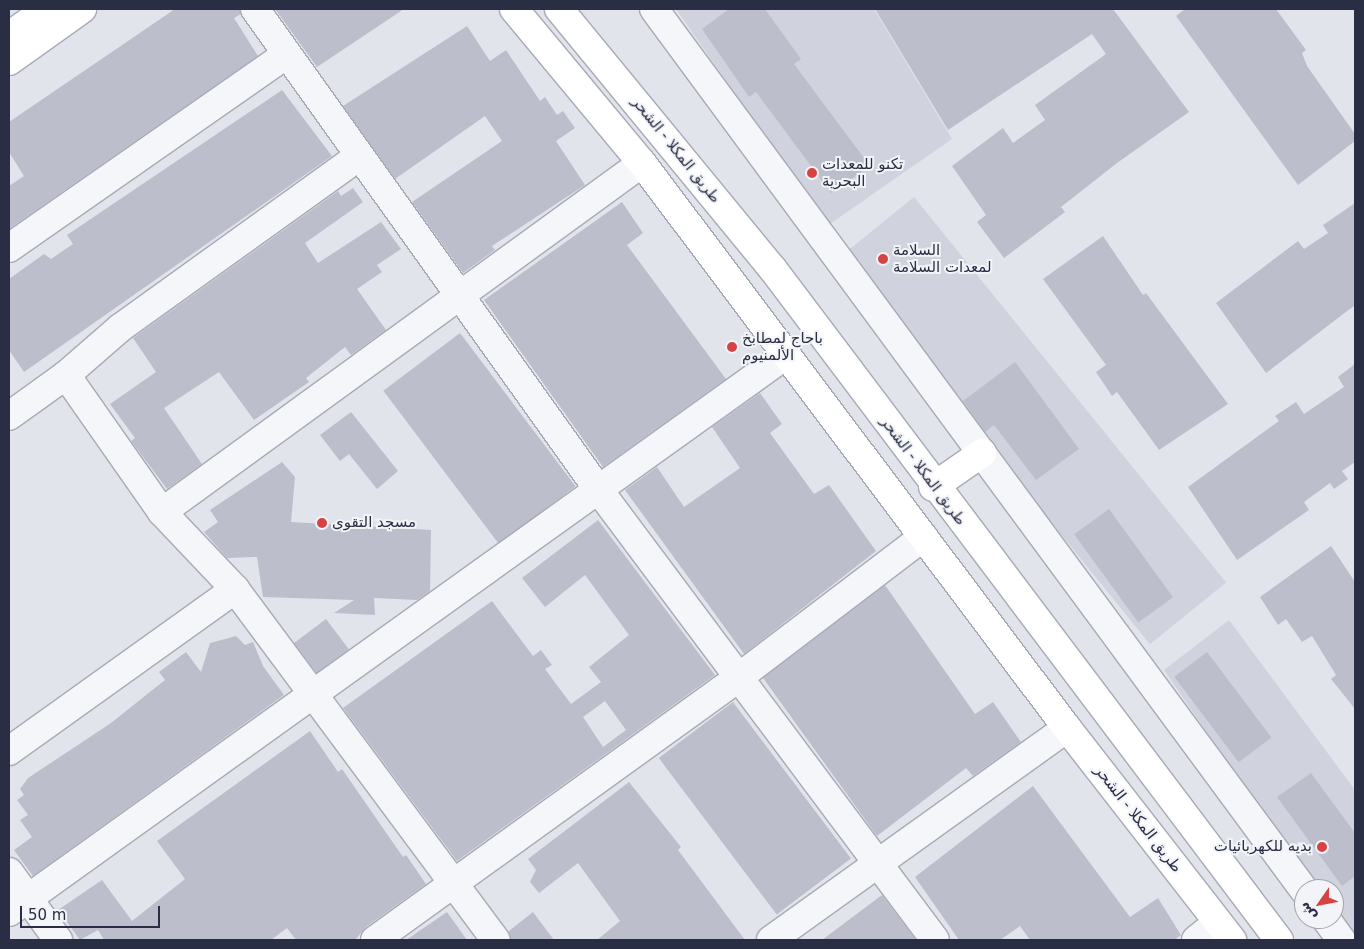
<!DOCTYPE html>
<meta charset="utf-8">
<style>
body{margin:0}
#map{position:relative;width:1364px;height:949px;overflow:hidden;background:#e2e4eb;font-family:"DejaVu Sans","Noto Sans Arabic",sans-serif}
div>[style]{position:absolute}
.built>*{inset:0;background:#d0d3dd;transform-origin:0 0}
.building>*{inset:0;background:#bcbfcb;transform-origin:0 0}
.roads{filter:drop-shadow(1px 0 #a7aab6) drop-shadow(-1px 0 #a7aab6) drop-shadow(0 1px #a7aab6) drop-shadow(0 -1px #a7aab6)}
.minor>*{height:28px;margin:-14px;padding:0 14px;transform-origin:14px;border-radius:14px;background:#f5f6f9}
.highway>*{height:28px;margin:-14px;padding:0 14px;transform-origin:14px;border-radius:14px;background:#fff}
.dots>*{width:14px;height:14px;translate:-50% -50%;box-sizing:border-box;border:2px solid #f2f4f8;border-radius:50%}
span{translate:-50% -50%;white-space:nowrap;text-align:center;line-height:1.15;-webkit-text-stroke:4px #f2f4f8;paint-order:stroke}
.street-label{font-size:15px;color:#292e44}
.poi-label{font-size:15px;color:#292e44}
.left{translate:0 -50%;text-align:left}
.right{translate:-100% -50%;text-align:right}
.frame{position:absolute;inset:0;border:10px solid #292e44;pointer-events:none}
.north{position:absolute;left:1294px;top:879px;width:50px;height:50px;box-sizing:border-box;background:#f2f4f8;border:1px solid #a2a5b0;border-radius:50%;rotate:237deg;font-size:14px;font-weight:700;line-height:20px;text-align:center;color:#292e44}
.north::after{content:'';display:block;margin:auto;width:18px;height:22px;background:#d54442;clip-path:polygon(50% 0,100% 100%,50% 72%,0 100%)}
.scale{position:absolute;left:20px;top:906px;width:140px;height:22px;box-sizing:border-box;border:2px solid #292e44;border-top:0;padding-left:6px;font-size:15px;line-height:18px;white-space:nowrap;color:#292e44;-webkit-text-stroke:4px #f2f4f8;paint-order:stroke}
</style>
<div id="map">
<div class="built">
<i style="clip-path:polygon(676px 9px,874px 9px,952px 139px,827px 226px)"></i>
<i style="left:914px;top:197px;width:496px;height:98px;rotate:51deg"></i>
<i style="clip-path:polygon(1229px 620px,1355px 790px,1355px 940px,1350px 940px,1334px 918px,1334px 889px,1314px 889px,1164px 670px)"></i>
</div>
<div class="building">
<i style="clip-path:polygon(175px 9px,240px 9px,241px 14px,234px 18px,258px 56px,9px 229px,9px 186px,24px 176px,9px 152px,9px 122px)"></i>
<i style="clip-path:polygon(275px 9px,404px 9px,317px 67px)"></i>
<i style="clip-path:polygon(729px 9px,765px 9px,801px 59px,794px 64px,870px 166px,831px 193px,756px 92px,749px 97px,702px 29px)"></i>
<i style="clip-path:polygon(875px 9px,1113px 9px,1189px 112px,1117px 163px,1061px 207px,1065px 212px,1004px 258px,977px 222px,986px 215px,952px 166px,1003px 128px,1013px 143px,1045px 120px,1035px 105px,1106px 54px,1092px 34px,948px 130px)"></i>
<i style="clip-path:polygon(1185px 9px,1276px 9px,1306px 50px,1302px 53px,1307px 66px,1355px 134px,1355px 141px,1298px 185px,1176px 16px)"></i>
<i style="clip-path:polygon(467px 26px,490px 61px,506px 50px,540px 101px,545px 97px,557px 115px,563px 111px,575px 128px,556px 141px,585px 185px,492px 246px,495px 250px,463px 273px,412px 202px,502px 141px,485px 116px,395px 179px,343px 106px)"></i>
<i style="clip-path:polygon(282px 90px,332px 156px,24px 372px,9px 350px,9px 279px,44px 254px,51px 259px,73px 244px,67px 235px)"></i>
<i style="clip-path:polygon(353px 188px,363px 202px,305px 243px,318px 263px,381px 222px,401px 249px,377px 265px,382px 272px,357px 289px,386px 330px,351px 355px,345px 347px,306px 378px,309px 382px,254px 420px,219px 372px,164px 408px,202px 464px,167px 489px,131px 441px,135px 438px,110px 404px,156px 372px,133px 338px,338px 191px,341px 196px)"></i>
<i style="clip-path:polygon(622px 202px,643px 233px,627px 245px,726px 379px,603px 467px,484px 300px)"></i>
<i style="clip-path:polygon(1355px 203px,1355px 305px,1266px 373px,1216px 303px,1298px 241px,1304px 249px,1328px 233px,1323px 225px)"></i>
<i style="clip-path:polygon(1103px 236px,1143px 295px,1146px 293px,1228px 404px,1159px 450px,1117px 392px,1112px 396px,1096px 372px,1106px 365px,1043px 279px)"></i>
<i style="left:460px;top:333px;width:192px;height:96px;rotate:53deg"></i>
<i style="clip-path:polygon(1015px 362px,1079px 449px,1036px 480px,994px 425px,985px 432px,963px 401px)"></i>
<i style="clip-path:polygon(1355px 364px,1355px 462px,1342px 471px,1348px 479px,1334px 489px,1330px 483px,1304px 502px,1309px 510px,1237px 560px,1188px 487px,1279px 421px,1275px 416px,1296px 402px,1304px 414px,1344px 387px,1338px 377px)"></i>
<i style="clip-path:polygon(760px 393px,782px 424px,770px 433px,814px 494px,829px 485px,876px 551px,744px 654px,625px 490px,657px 467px,684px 507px,740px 468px,712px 427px)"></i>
<i style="clip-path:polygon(351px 412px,398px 471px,377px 489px,349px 454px,340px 461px,320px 435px)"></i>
<i style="clip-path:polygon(282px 462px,295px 477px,291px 522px,431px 530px,430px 591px,417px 600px,374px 598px,375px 615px,334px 613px,354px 600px,263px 597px,257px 557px,227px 558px,204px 532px,218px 522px,210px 510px)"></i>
<i style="left:1109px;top:509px;width:109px;height:43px;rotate:54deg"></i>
<i style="clip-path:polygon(598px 520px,715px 675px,607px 753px,603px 747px,626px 730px,605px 701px,583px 717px,607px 753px,457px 861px,343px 708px,492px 601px,533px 656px,541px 650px,552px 665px,545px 669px,571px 704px,601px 682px,589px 667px,629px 635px,585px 575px,545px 607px,522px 578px)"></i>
<i style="clip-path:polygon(1331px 546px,1355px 582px,1355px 709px,1331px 679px,1336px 675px,1312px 636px,1302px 642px,1286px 619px,1278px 625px,1260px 597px)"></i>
<i style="clip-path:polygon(885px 585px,975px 714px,993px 702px,1021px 742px,973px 776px,966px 768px,877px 836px,763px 678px)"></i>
<i style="left:326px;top:619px;width:38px;height:40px;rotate:53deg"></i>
<i style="clip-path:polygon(236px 636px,245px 645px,253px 642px,263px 666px,284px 695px,33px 876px,14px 850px,32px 837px,20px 820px,28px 815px,17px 800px,24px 795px,20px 789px,28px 778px,111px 723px,165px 680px,159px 672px,186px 652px,201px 672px,210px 643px)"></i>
<i style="left:1207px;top:652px;width:107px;height:41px;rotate:53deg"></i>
<i style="left:733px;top:702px;width:196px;height:93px;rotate:53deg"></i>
<i style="clip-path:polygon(310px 731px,338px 772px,342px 769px,403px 857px,406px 855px,426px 884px,366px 927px,355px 940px,296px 940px,287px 928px,271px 940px,104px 940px,98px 930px,80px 940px,58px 910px,102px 880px,132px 921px,185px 879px,157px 841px)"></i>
<i style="clip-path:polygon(1311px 773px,1355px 833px,1355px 876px,1342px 886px,1277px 797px)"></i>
<i style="clip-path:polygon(629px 782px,681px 847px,678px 850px,745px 940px,597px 940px,620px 921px,578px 863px,539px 893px,530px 882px,536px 870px,528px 859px)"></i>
<i style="clip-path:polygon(1033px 786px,1130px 917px,1158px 898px,1181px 935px,1174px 940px,1030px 940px,1020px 926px,1000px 940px,959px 940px,915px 877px)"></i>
<i style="clip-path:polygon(882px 895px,916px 940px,822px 940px)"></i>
<i style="clip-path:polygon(447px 912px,467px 940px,406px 940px)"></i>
<i style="clip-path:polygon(533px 912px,554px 940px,511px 940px,509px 931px)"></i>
</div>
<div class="roads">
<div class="minor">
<i style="left:255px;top:9px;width:590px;rotate:54.45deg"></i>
<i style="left:598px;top:489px;width:563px;rotate:53.23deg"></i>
<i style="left:654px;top:9px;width:1095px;rotate:53.58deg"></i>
<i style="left:9px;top:248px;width:338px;rotate:-34.9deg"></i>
<i style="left:66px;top:375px;width:167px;rotate:55deg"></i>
<i style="left:162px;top:512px;width:106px;rotate:46.5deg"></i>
<i style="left:235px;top:589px;width:437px;rotate:53.4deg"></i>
<i style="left:9px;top:416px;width:70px;rotate:-35.7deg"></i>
<i style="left:66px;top:375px;width:72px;rotate:-41deg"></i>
<i style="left:120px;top:328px;width:294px;rotate:-35.7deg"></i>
<i style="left:162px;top:512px;width:593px;rotate:-36.02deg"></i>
<i style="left:9px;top:751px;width:278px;rotate:-35.6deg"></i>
<i style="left:9px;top:872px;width:84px;rotate:54.2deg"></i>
<i style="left:9px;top:912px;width:956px;rotate:-35.64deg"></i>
<i style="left:1326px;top:919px;width:26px;rotate:54deg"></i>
<i style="left:375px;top:940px;width:448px;rotate:-35.8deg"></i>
<i style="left:738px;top:678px;width:233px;rotate:-37.3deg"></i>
<i style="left:771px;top:940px;width:364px;rotate:-35.6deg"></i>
<i style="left:1196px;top:940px;width:28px;rotate:-39deg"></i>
</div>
<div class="highway">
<i style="left:514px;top:9px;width:200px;rotate:50.3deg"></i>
<i style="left:642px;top:163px;width:707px;rotate:53.05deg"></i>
<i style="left:1067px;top:728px;width:269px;rotate:52.1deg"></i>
<i style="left:559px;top:9px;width:335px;rotate:50.6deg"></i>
<i style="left:772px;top:268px;width:842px;rotate:52.97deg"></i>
<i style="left:9px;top:36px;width:47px;rotate:-35.4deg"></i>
<i style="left:9px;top:61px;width:90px;rotate:-35.5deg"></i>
<i style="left:933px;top:487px;width:60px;rotate:-34.8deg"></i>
</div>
</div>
<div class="dots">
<i style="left:812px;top:173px;background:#d54442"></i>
<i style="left:883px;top:259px;background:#d54442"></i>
<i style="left:732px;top:347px;background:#d54442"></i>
<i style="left:322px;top:523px;background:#d54442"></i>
<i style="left:1322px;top:847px;background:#d54442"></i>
</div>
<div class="street-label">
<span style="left:676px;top:150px;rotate:51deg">طريق المكلا - الشحر</span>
<span style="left:923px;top:471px;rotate:53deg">طريق المكلا - الشحر</span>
<span style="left:1138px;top:819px;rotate:52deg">طريق المكلا - الشحر</span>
</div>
<div class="poi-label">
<span class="left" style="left:822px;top:173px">تكنو للمعدات<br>البحرية</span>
<span class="left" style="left:893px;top:259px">السلامة<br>لمعدات السلامة</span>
<span class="left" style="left:742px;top:347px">باحاج لمطابخ<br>الألمنيوم</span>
<span class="left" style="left:332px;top:523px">مسجد التقوى</span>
<span class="right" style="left:1312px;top:847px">بديه للكهربائيات</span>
</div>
<div class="frame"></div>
<div class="north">ش</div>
<div class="scale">50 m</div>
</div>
